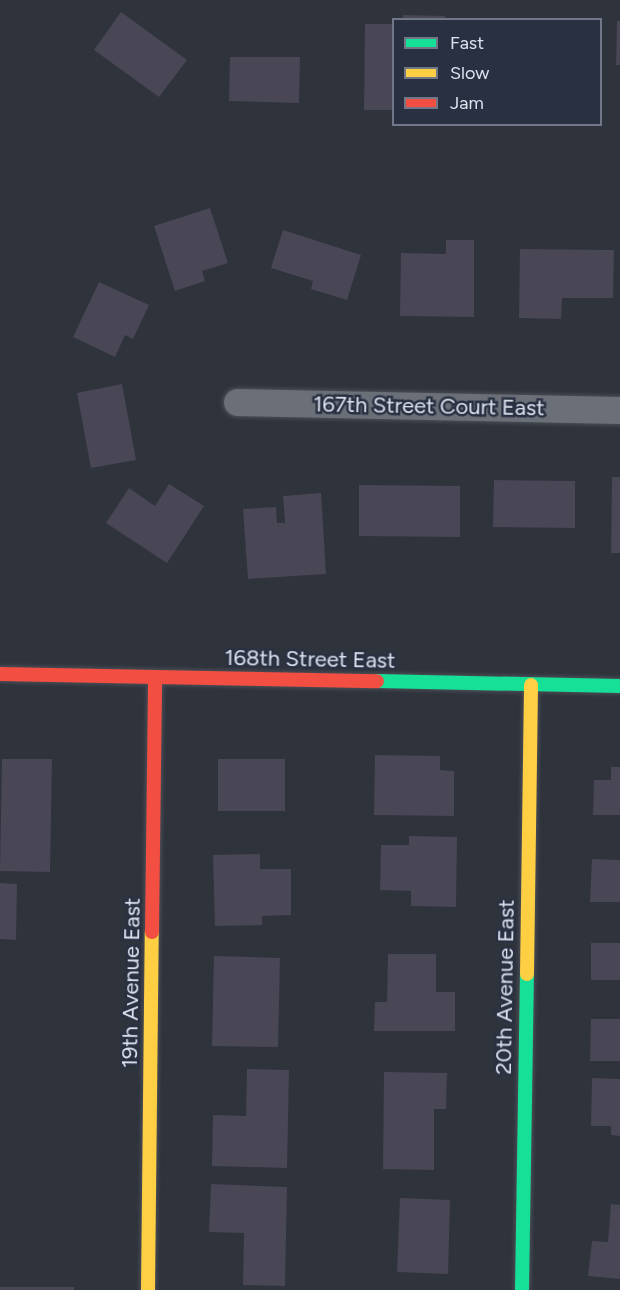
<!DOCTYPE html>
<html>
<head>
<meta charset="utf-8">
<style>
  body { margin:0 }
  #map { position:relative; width:620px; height:1290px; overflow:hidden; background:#2f333c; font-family:Figtree,sans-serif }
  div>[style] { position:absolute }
  .building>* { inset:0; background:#494656 }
  .roads { filter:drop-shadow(0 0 2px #4c4f57) drop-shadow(0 0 2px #4c4f57) }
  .street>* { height:27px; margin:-13.5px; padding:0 13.5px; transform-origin:13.5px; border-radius:13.5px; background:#6b6f77 }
  .fast>* { height:14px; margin:-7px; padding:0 7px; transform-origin:7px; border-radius:7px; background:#16e098 }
  .slow>* { height:14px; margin:-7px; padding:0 7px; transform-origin:7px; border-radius:7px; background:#ffcf43 }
  .jam>* { height:14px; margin:-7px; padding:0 7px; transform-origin:7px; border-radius:7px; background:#f24e42 }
  span { translate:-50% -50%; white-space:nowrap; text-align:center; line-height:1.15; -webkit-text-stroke:5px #293042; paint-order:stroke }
  .street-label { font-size:22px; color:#dde2ee }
  .legend { position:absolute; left:392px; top:18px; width:210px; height:108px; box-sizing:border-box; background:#293042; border:2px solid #717787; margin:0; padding:8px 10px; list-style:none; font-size:18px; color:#dde2ee }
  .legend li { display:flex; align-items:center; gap:12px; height:30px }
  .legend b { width:30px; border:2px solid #717787 }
</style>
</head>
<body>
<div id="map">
  <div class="building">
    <div style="clip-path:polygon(121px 12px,187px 60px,159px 97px,94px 50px)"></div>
    <div style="clip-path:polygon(403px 15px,445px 16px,445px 20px,403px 20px)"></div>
    <div style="clip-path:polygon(617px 21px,620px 21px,620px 65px,616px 65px)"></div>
    <div style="clip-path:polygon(365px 24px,394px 24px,394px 110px,364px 110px)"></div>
    <div style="clip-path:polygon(230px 57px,300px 57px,299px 103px,229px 101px)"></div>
    <div style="clip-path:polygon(210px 208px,228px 263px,202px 271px,205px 281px,175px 291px,154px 226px)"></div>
    <div style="clip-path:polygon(283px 230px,361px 255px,347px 300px,311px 289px,313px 281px,271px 268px)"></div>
    <div style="clip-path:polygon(446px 240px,474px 240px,474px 317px,400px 316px,401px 253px,446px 254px)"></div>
    <div style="clip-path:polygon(520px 249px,614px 250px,613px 298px,562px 298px,561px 319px,519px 318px)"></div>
    <div style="clip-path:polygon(99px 282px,149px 305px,133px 339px,125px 335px,115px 357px,73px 337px)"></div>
    <div style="clip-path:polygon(122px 384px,136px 460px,91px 468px,77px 393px)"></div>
    <div style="clip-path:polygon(612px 477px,620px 477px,620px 553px,611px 553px)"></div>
    <div style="clip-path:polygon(494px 480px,575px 481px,575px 528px,493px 527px)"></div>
    <div style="clip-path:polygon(169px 484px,204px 506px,167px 563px,106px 523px,129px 488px,155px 506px)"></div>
    <div style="clip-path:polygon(359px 485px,460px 486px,460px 537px,359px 536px)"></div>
    <div style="clip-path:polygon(321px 493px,326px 574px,248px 579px,243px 509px,276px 507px,277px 523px,285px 523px,283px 496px)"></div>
    <div style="clip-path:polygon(375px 755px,440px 756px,440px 770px,454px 771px,454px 816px,374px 815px)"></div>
    <div style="clip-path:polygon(2px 759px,52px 759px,50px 872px,0 871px)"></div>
    <div style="clip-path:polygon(218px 759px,285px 759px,285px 811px,218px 811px)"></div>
    <div style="clip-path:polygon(611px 767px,620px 767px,620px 815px,593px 815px,594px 780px,611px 780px)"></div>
    <div style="clip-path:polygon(409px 836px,457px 837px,456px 907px,411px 906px,411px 891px,380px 890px,381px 845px,409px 845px)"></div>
    <div style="clip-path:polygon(260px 854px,260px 869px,291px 869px,291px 915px,262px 916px,262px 925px,215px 926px,213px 855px)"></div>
    <div style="clip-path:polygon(592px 859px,620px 860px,620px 902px,590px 902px)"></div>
    <div style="clip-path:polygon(0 883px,17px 884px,16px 940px,0 939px)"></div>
    <div style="clip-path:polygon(591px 943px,620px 943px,620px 980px,591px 980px)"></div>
    <div style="clip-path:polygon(388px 954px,436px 954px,436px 992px,455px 992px,455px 1031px,374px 1031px,375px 1002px,387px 1002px)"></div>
    <div style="clip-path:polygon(214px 956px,280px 958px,278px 1047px,212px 1046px)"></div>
    <div style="clip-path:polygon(591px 1019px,620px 1019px,620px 1061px,590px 1061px)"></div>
    <div style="clip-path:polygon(247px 1069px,289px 1070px,287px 1168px,212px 1166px,213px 1115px,246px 1116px)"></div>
    <div style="clip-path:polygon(384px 1072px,447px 1073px,446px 1109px,434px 1109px,434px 1170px,383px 1169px)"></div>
    <div style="clip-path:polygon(592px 1078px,620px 1079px,620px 1136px,611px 1135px,611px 1126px,591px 1126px)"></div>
    <div style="clip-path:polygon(211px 1184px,287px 1187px,285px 1286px,243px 1285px,244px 1233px,209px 1232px)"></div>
    <div style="clip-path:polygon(400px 1198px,450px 1200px,448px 1274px,397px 1272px)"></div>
    <div style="clip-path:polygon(611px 1204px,620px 1205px,620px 1279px,588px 1276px,592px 1241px,608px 1242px)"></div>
    <div style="clip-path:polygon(0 1287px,74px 1287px,74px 1290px,0 1290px)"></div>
  </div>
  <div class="roads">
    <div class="street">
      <div style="left:237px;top:402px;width:383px;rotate:1.2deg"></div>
    </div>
    <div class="fast">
      <div style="left:377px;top:681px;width:243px;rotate:1.2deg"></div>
      <div style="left:522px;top:1290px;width:316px;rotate:-89.1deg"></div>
    </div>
    <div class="slow">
      <div style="left:527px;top:974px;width:289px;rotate:-89.2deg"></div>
      <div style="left:148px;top:1290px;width:358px;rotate:-89.4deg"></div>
    </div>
    <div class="jam">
      <div style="left:0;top:674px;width:377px;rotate:1.1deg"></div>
      <div style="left:152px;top:932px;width:255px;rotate:-89.3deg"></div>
    </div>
  </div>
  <div class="street-label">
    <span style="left:429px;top:406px;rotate:1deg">167th Street Court East</span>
    <span style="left:310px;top:659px;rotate:1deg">168th Street East</span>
    <span style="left:131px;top:983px;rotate:-89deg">19th Avenue East</span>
    <span style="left:505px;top:987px;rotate:-89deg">20th Avenue East</span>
  </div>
  <ul class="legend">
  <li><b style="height:8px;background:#16e098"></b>Fast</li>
  <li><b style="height:8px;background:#ffcf43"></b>Slow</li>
  <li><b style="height:8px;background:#f24e42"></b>Jam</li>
  </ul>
</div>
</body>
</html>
